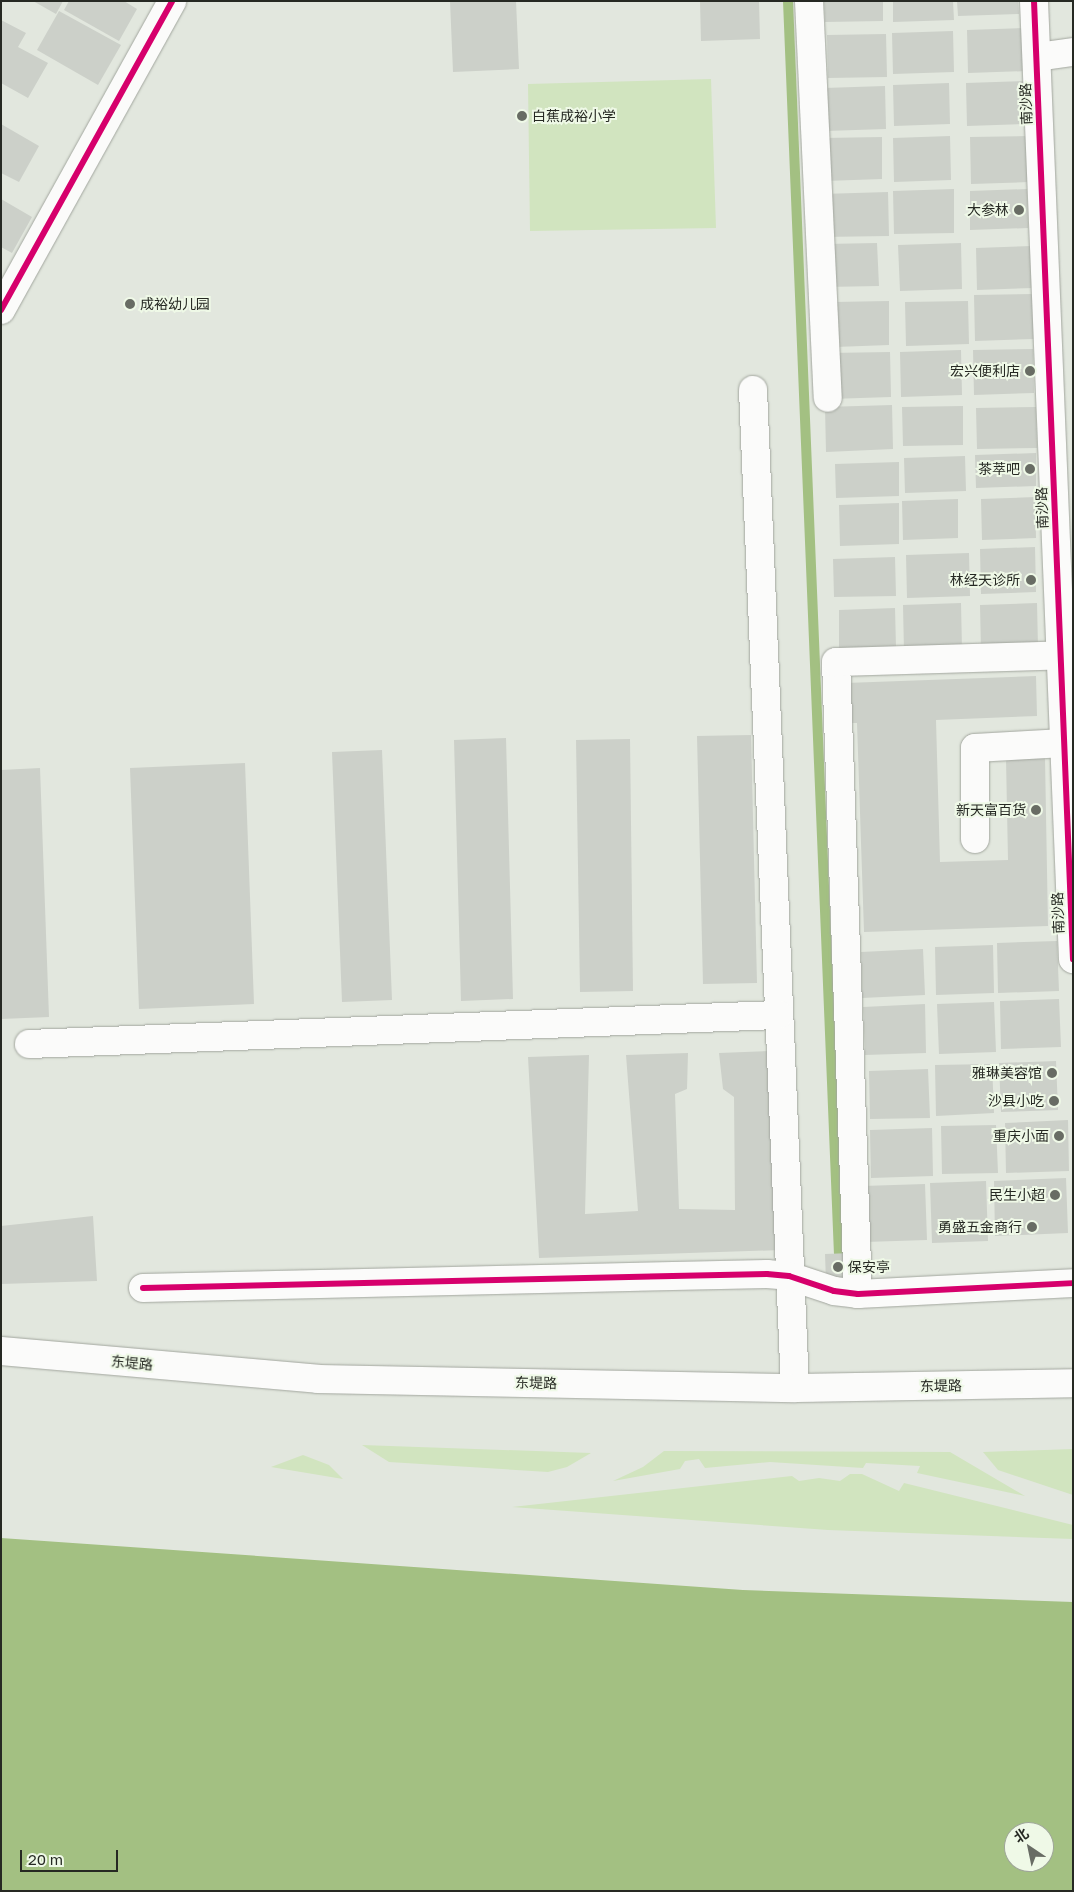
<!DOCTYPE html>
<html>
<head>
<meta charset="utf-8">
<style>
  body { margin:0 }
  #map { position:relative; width:1074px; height:1892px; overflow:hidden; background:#e2e7de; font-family:"Golos Text","Noto Sans SC",sans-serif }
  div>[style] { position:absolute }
  .green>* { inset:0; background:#d1e4bf }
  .water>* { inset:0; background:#a3c082 }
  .stream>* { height:10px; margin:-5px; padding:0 5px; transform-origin:5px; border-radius:5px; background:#a3c082 }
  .building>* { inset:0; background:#ccd0c9 }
  .roads { filter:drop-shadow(0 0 1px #a2a69e) drop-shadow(0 0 1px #a2a69e) }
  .minor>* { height:28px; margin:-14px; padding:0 14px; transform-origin:14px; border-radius:14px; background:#fbfbfa }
  .major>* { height:28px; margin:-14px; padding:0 14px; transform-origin:14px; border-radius:14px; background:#fbfbfa }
  .cycleway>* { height:6px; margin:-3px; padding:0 3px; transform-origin:3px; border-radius:3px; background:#d6006c }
  .dots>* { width:14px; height:14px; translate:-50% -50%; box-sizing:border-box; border:2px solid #eff9e7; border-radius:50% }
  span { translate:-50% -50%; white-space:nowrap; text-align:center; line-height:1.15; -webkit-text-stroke:4px #eff9e7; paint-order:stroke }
  .street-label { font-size:14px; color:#262923 }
  .poi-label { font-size:14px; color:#262923 }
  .left { translate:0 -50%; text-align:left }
  .right { translate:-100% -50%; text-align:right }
  .frame { position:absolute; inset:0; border:2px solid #262923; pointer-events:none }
  .north { position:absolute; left:1004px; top:1822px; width:50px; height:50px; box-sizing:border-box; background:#eff9e7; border:1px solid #9fa699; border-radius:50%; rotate:326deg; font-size:14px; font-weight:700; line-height:20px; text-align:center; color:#262923 }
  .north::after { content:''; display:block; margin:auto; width:18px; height:22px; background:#686c64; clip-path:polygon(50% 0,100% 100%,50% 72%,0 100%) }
  .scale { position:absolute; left:20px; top:1850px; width:98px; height:22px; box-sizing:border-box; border:2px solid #262923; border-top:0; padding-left:6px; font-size:15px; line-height:18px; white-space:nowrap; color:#262923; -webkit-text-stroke:4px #eff9e7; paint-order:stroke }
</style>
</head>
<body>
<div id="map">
  <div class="green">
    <div style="clip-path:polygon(711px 79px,716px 228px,530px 231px,528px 84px)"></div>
    <div style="clip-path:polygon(362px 1445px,591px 1453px,567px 1467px,548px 1472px,389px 1462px)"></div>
    <div style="clip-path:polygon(1073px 1449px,1073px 1495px,998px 1470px,983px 1452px)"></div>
    <div style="clip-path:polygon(664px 1451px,950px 1452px,1025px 1496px,917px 1473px,920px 1466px,866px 1463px,863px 1468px,770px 1462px,705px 1468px,699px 1459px,685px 1461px,680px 1469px,613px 1481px,643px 1467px)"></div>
    <div style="clip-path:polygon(303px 1455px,329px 1465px,343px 1479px,271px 1467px)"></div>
    <div style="clip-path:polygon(850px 1474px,862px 1474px,899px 1491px,904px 1483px,1073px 1525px,1073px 1539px,828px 1530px,512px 1507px,792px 1476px,799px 1481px,819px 1478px,840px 1481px)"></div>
  </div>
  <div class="water">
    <div style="clip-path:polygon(evenodd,1px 1538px,743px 1590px,1073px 1602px,1073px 1891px,1px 1891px,1px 1538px,1014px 1832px,1044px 1832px,1044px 1862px,1014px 1862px,1014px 1832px)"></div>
  </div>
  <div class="stream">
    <div style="left:788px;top:1px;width:1253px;rotate:87.67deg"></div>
  </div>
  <div class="building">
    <div style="clip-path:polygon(33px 1px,63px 1px,56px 14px)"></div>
    <div style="clip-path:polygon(69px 1px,124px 1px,137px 9px,119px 41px,64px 10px)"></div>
    <div style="clip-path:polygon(450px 1px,516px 1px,519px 69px,453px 72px)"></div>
    <div style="clip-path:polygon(700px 1px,759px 1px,760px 39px,701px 41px)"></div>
    <div style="clip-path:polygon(824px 1px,883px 1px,883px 21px,825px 22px)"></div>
    <div style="clip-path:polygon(893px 1px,953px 1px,954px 20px,893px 22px)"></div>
    <div style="clip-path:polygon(957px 1px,1018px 1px,1019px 14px,958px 16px)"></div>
    <div style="clip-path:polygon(59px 11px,121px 45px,98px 85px,37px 50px)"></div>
    <div style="clip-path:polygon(1px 20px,26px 33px,18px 47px,48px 63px,28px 98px,1px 83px)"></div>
    <div style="clip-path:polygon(1027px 28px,1028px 71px,968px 73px,967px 30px)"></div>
    <div style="clip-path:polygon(953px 31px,954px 72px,893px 74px,892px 33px)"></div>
    <div style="clip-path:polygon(886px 34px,887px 77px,828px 78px,827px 35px)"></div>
    <div style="clip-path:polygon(1025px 81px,1026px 124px,967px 126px,966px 83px)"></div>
    <div style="clip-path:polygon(949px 83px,950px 124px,894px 126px,893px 85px)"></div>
    <div style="clip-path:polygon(885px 86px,886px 129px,825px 131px,824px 88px)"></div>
    <div style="clip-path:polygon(1px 124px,39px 146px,19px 182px,1px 173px)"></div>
    <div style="clip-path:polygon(950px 136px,951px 180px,894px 182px,893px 138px)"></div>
    <div style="clip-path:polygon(1028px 136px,1029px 182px,971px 184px,970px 137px)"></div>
    <div style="clip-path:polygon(882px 137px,882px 179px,825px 181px,824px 138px)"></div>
    <div style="clip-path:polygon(954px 189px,954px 233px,894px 234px,893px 191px)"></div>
    <div style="clip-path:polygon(1027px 189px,1028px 228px,970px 230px,970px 191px)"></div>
    <div style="clip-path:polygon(888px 192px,889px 236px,822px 237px,822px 194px)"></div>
    <div style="clip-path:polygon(1px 199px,32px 217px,12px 253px,1px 247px)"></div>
    <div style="clip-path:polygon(877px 243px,879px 286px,826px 287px,825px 244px)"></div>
    <div style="clip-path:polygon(961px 243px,962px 289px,900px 291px,898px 245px)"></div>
    <div style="clip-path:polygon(1032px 246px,1033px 288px,977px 290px,976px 248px)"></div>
    <div style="clip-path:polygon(1033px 294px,1034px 339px,975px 341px,974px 295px)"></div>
    <div style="clip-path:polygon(889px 301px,889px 345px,835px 347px,834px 302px)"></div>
    <div style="clip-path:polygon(968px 301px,969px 344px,906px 346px,905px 302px)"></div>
    <div style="clip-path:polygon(1033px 349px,1034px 393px,974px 395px,973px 350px)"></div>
    <div style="clip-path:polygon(961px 350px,962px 395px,901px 397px,900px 352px)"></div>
    <div style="clip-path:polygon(890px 352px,891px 397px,830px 399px,829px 353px)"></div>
    <div style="clip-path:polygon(892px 405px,893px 449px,826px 452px,825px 407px)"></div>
    <div style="clip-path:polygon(963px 406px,963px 445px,903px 446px,902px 407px)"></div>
    <div style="clip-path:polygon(1036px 407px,1037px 448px,977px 449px,976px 408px)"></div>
    <div style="clip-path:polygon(1036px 453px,1036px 486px,976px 488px,975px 455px)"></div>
    <div style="clip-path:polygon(965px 456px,966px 491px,905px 493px,904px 458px)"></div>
    <div style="clip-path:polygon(899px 462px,899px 496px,836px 498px,835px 464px)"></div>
    <div style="clip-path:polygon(1035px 497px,1036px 538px,982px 540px,981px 499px)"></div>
    <div style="clip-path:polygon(958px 499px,958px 538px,903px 540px,902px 501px)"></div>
    <div style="clip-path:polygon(899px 503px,899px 544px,840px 546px,839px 505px)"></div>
    <div style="clip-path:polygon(1035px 547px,1036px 592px,981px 594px,980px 549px)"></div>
    <div style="clip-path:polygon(969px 553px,970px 596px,907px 598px,906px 555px)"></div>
    <div style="clip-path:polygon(895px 557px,896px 596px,834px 597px,833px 559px)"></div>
    <div style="clip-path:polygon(961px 603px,962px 650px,904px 652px,903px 605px)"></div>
    <div style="clip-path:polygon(1037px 603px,1038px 648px,981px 650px,980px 605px)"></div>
    <div style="clip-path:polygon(895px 608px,896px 648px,839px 650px,839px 610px)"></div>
    <div style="clip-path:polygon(1036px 676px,1037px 716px,936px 720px,940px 862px,1008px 860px,1006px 759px,1045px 758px,1048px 926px,864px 932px,857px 723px,847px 723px,846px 683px)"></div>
    <div style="clip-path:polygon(751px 735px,757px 983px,703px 984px,697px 736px)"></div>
    <div style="clip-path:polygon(506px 738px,513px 999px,461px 1001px,454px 740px)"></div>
    <div style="clip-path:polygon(630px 739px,633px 991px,580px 992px,576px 740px)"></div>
    <div style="clip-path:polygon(382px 750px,392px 1000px,342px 1002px,332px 752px)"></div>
    <div style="clip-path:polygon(245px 763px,254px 1004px,139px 1009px,130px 768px)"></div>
    <div style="clip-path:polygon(40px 768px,49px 1017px,1px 1019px,1px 770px)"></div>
    <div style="clip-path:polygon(1057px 941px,1059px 991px,998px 993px,997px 943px)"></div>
    <div style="clip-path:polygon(993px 945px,994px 993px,936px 995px,935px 947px)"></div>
    <div style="clip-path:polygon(923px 949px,925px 995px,862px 998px,861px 952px)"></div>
    <div style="clip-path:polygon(1059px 999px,1061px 1047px,1001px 1049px,1000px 1001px)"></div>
    <div style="clip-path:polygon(994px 1002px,996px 1052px,939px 1054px,937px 1004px)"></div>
    <div style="clip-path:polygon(925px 1004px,926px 1053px,865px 1055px,863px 1007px)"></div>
    <div style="clip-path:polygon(771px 1051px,781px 1250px,539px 1258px,528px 1057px,589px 1055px,585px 1214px,638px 1211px,626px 1055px,688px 1053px,687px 1089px,675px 1094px,679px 1209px,735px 1210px,734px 1097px,723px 1089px,719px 1053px)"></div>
    <div style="clip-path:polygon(1056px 1061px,1058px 1110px,1001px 1112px,999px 1063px)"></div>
    <div style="clip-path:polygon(992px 1064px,994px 1113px,936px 1116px,935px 1065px)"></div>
    <div style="clip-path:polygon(928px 1069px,930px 1118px,870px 1119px,869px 1071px)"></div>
    <div style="clip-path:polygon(1068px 1120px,1069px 1171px,1006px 1173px,1005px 1123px)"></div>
    <div style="clip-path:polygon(996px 1125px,998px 1173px,942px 1174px,941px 1126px)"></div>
    <div style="clip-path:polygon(932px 1128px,933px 1176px,871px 1178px,870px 1130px)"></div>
    <div style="clip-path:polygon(1066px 1178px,1068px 1233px,995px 1236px,994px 1181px)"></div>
    <div style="clip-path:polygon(986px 1181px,988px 1241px,932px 1243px,930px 1183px)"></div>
    <div style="clip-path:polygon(925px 1184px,927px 1240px,865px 1242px,863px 1186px)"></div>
    <div style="clip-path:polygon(93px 1216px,97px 1281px,1px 1284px,1px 1226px)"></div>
    <div style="clip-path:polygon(851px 1253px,852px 1280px,826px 1281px,825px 1254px)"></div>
  </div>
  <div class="roads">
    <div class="minor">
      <div style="left:809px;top:1px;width:397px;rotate:87.3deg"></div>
      <div style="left:1034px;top:1px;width:959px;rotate:87.67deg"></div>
      <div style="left:1037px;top:57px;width:36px;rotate:-8deg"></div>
      <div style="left:1px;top:310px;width:353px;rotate:-61deg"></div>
      <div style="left:753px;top:390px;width:999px;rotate:87.59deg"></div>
      <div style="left:975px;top:839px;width:91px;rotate:-90deg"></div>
      <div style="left:975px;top:748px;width:89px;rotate:-3.2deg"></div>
      <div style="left:29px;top:1044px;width:750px;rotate:-2.22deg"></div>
      <div style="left:143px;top:1288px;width:624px;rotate:-1.29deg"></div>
      <div style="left:767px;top:1274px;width:22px;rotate:5deg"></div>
      <div style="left:789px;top:1276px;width:47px;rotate:18.4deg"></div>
      <div style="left:834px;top:1291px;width:24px;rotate:7deg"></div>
      <div style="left:858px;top:1294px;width:215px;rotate:-2.9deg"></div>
      <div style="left:858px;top:1294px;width:632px;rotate:-91.99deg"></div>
      <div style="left:836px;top:662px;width:237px;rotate:-1.7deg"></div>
    </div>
    <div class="major">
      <div style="left:1px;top:1351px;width:318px;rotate:5deg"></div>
      <div style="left:318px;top:1379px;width:477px;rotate:1.1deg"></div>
      <div style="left:795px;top:1388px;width:278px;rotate:-1deg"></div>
    </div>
  </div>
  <div class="cycleway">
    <div style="left:1034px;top:1px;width:959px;rotate:87.67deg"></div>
    <div style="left:1px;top:310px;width:353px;rotate:-61deg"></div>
    <div style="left:143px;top:1288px;width:624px;rotate:-1.29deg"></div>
    <div style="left:767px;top:1274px;width:22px;rotate:5deg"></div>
    <div style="left:789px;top:1276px;width:47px;rotate:18.4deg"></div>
    <div style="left:834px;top:1291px;width:24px;rotate:7deg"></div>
    <div style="left:858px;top:1294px;width:215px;rotate:-2.9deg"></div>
  </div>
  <div class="dots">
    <div style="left:522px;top:116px;background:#686c64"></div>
    <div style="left:1019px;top:210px;background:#686c64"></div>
    <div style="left:130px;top:304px;background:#686c64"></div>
    <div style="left:1030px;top:371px;background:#686c64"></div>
    <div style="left:1030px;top:469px;background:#686c64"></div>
    <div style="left:1031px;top:580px;background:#686c64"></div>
    <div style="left:1036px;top:810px;background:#686c64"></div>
    <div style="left:1052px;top:1073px;background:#686c64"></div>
    <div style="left:1054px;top:1101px;background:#686c64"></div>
    <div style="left:1059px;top:1136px;background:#686c64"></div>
    <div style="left:1055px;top:1195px;background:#686c64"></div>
    <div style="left:1032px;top:1227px;background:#686c64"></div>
    <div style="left:838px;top:1267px;background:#686c64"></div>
  </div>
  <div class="street-label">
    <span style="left:1026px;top:104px;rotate:-92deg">南沙路</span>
    <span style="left:1042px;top:508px;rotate:-92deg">南沙路</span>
    <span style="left:1058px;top:913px;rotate:-92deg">南沙路</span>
    <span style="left:132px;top:1363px;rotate:5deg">东堤路</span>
    <span style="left:536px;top:1383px;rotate:1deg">东堤路</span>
    <span style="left:941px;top:1386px;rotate:-1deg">东堤路</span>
  </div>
  <div class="poi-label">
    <span class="left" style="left:532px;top:116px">白蕉成裕小学</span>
    <span class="right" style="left:1009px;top:210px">大参林</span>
    <span class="left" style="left:140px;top:304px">成裕幼儿园</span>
    <span class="right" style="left:1020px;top:371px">宏兴便利店</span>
    <span class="right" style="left:1020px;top:469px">茶萃吧</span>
    <span class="right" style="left:1020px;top:580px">林经天诊所</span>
    <span class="right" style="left:1026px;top:810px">新天富百货</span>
    <span class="right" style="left:1042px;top:1073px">雅琳美容馆</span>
    <span class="right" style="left:1044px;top:1101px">沙县小吃</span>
    <span class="right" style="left:1049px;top:1136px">重庆小面</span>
    <span class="right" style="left:1045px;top:1195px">民生小超</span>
    <span class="right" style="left:1022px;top:1227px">勇盛五金商行</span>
    <span class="left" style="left:848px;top:1267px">保安亭</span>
  </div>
  <div class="frame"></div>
  <div class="north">北</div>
  <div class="scale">20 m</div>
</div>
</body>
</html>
